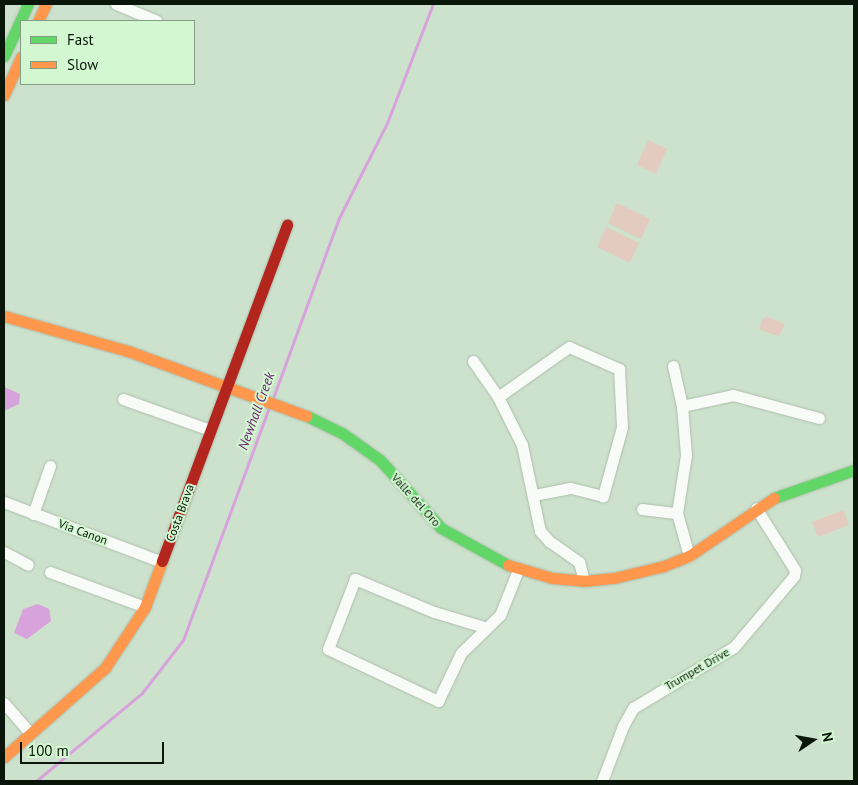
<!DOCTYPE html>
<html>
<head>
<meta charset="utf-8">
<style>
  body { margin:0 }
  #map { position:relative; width:858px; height:785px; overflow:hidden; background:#cde2cc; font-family:"PT Sans",sans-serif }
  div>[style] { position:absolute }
  .green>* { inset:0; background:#e4cbbf }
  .water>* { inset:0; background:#d8a2dc }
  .stream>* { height:3px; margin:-1.5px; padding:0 1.5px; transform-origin:1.5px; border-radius:1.5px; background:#d8a2dc }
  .roads { filter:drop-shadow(0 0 1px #adbdad) drop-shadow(0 0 1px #adbdad) }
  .street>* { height:11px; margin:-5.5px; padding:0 5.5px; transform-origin:5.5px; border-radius:5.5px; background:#f8fbf7 }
  .fast>* { height:11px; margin:-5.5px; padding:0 5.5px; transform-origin:5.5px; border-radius:5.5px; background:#63d668 }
  .slow>* { height:11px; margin:-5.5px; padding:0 5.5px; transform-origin:5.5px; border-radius:5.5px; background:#ff974d }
  .jam>* { height:11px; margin:-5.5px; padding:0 5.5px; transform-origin:5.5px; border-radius:5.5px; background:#b3261e }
  span { translate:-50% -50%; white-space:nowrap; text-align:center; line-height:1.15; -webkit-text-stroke:4px #d2f7d1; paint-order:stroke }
  .street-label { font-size:12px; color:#091609 }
  .water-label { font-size:14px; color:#691d70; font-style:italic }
  .frame { position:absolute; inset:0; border:5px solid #091609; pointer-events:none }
  .legend { position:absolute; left:20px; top:20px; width:175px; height:65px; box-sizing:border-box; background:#d2f7d1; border:1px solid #829d81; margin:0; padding:6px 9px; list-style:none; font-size:15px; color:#091609 }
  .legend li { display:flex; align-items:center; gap:10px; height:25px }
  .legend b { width:25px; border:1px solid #829d81 }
  .north { position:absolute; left:788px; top:715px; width:50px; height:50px; -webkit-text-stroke:4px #d2f7d1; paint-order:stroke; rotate:78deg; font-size:14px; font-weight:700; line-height:20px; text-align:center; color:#091609 }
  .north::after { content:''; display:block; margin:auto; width:18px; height:22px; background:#091609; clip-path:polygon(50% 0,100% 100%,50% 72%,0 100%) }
  .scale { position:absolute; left:20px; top:742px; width:144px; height:22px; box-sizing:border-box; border:2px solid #091609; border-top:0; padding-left:6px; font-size:15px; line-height:18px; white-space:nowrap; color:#091609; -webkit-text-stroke:4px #d2f7d1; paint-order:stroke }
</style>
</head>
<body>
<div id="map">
  <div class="green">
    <div style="clip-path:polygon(648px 140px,667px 149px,656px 174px,637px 165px)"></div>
    <div style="clip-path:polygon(617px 203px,650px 219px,641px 239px,608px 223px)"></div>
    <div style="clip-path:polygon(606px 227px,639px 243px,630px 263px,597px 247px)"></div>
    <div style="clip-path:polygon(766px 316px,785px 324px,779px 336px,760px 330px,761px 321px)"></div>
    <div style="clip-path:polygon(844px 510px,849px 525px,818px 537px,812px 522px)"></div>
  </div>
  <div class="water">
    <div style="clip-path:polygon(4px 387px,20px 394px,19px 404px,4px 411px)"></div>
    <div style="clip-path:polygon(38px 604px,49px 609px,51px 621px,27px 639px,14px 633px,23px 609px)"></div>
  </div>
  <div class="stream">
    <div style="left:273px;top:398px;width:192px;rotate:-69.9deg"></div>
    <div style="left:339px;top:218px;width:106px;rotate:-63.2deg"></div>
    <div style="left:387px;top:123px;width:128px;rotate:-68.9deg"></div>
    <div style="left:36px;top:781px;width:138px;rotate:-39.7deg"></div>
    <div style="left:142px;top:693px;width:67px;rotate:-52.3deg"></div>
    <div style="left:183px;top:640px;width:247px;rotate:-69.7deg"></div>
  </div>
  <div class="roads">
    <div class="street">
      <div style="left:116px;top:4px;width:44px;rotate:22.5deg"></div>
      <div style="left:473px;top:361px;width:44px;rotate:55.2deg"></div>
      <div style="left:498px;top:397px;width:54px;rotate:63.4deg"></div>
      <div style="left:522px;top:445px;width:88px;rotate:78.2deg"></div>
      <div style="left:540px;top:531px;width:13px;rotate:48deg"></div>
      <div style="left:549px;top:541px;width:37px;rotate:35deg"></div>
      <div style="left:579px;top:562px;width:20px;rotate:75deg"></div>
      <div style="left:673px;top:366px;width:41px;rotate:77.3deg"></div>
      <div style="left:682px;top:406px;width:49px;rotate:85.3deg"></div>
      <div style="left:686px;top:455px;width:59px;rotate:98.8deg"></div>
      <div style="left:677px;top:513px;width:45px;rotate:74.4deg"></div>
      <div style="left:498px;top:397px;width:87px;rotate:-35.2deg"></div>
      <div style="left:569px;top:347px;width:55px;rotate:23.7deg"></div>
      <div style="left:619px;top:369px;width:58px;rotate:87deg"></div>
      <div style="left:622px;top:427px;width:72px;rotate:105.4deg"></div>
      <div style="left:603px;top:496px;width:34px;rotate:-166deg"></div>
      <div style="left:570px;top:488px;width:36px;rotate:169deg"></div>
      <div style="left:123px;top:399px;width:92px;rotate:19.6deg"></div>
      <div style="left:682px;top:406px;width:52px;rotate:-12.2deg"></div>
      <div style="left:733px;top:395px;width:89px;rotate:15deg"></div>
      <div style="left:4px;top:502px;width:169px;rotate:20.8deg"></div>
      <div style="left:642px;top:509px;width:35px;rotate:7deg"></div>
      <div style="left:33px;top:514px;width:51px;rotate:-70.5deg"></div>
      <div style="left:4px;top:552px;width:27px;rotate:28deg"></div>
      <div style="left:50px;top:572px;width:101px;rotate:20.2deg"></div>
      <div style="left:484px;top:627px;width:52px;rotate:-163.3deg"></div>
      <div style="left:434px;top:612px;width:86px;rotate:-157.3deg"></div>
      <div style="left:355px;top:579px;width:75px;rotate:111.1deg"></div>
      <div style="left:328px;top:649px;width:122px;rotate:25.3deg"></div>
      <div style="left:438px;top:701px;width:53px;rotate:-64.4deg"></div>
      <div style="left:461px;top:653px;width:54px;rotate:-44.3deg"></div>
      <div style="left:500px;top:615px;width:48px;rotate:-68.2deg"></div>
      <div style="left:4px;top:703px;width:40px;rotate:49deg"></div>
      <div style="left:602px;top:781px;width:59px;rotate:-69.1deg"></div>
      <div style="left:623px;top:726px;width:21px;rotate:-61deg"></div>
      <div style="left:633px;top:708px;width:118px;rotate:-31.1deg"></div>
      <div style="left:734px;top:647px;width:93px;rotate:-49.8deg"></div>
      <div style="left:794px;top:576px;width:6px;rotate:-81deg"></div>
      <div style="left:795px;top:570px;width:73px;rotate:-122.2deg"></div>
    </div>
    <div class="fast">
      <div style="left:4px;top:56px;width:57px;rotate:-65.2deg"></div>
      <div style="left:307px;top:416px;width:39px;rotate:26deg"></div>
      <div style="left:342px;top:433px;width:47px;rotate:35.4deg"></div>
      <div style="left:380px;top:460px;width:91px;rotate:48.1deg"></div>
      <div style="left:441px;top:528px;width:77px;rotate:28.9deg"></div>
      <div style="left:774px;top:498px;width:85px;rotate:-19.3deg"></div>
    </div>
    <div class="slow">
      <div style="left:38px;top:21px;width:19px;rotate:-65deg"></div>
      <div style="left:4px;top:95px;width:42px;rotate:-65.9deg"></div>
      <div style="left:4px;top:316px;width:129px;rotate:15.8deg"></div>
      <div style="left:128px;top:351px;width:190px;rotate:20deg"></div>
      <div style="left:508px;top:565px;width:46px;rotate:16.5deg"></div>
      <div style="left:552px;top:578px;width:32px;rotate:5deg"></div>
      <div style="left:584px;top:581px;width:30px;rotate:-6deg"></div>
      <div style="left:614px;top:578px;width:51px;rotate:-13.5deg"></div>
      <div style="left:664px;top:566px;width:27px;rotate:-22deg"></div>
      <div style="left:689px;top:556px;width:103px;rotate:-34.3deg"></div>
      <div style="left:4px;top:757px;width:135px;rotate:-41.4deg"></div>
      <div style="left:105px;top:668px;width:73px;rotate:-56.7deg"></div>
      <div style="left:145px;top:607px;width:49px;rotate:-69.7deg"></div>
    </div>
    <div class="jam">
      <div style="left:162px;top:561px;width:359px;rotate:-69.6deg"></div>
    </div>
  </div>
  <div class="street-label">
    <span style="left:416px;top:500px;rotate:48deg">Valle del Oro</span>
    <span style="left:180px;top:513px;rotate:-70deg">Costa Brava</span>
    <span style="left:83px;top:532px;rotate:20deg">Via Canon</span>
    <span style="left:697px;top:669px;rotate:-30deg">Trumpet Drive</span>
  </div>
  <div class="water-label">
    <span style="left:256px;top:411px;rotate:-70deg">Newhall Creek</span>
  </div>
  <div class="frame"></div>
  <ul class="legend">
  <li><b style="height:6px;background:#63d668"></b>Fast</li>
  <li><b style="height:6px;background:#ff974d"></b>Slow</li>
  </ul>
  <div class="north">N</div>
  <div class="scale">100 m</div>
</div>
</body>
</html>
